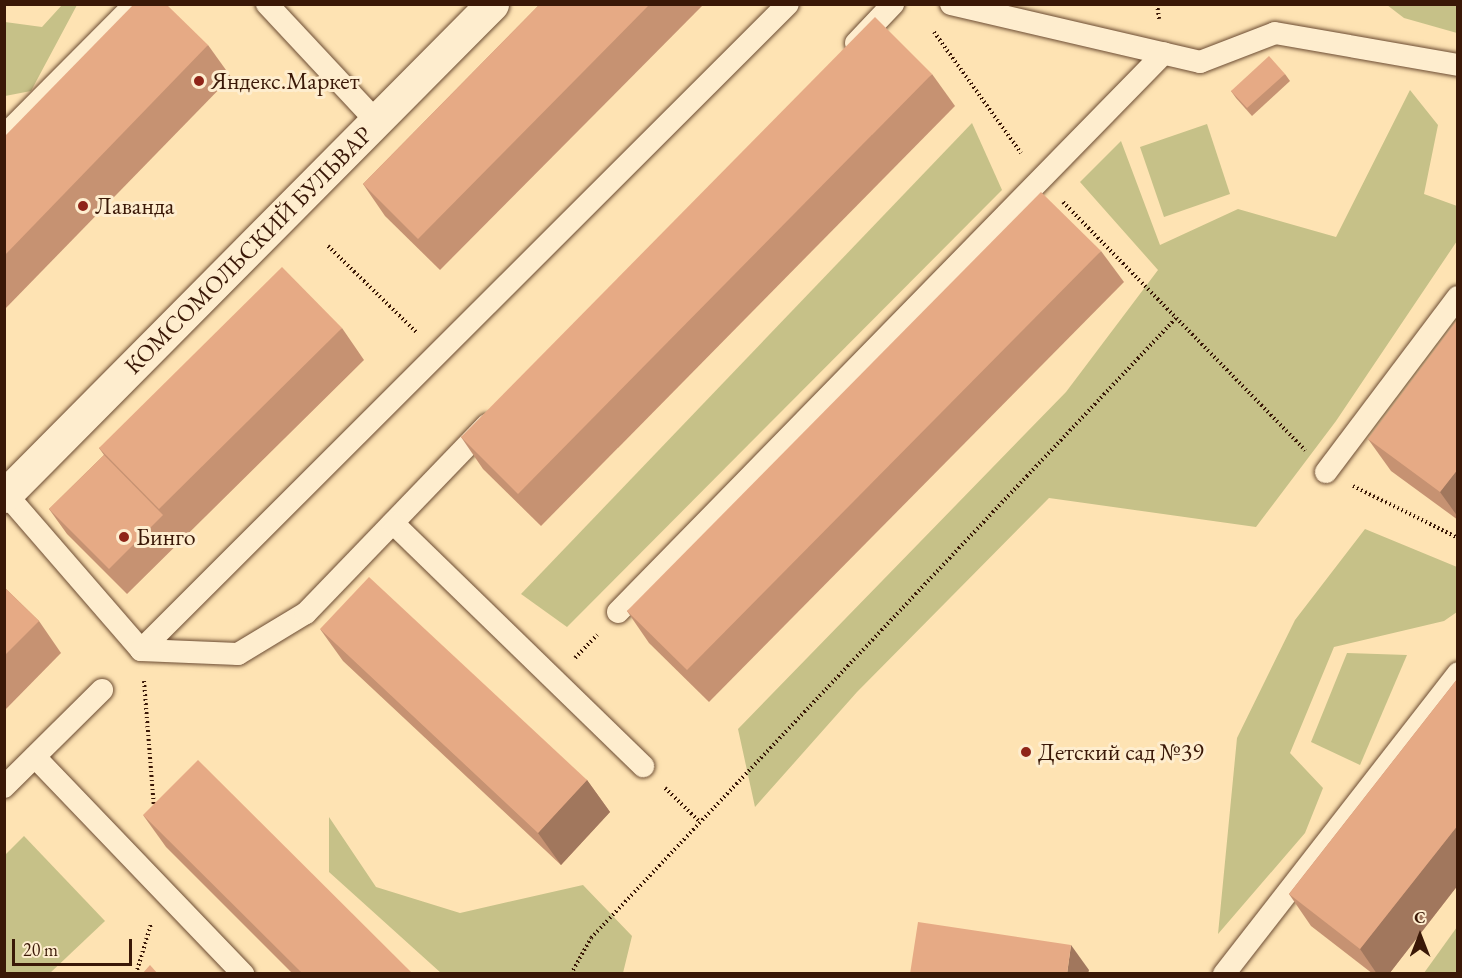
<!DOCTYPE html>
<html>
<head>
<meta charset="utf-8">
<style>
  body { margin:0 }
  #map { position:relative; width:1462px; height:978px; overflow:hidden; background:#fee3b3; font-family:"EB Garamond",serif }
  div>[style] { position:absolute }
  .green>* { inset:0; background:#c6c188 }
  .path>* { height:4px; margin-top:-2px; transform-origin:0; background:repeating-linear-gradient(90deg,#3a1807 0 1.5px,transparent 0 4.5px) }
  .roads { filter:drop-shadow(0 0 2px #6b4b32) drop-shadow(0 0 2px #6b4b32) }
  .lane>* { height:22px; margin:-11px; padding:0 11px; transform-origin:11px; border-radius:11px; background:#feedce }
  .secondary>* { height:33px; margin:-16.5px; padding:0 16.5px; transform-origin:16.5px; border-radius:16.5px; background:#feedce }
  .wall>* { inset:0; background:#c69272 }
  .shaded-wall>* { inset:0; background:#a1775d }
  .building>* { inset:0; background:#e6aa85 }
  .dots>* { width:16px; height:16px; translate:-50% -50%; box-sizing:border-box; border:3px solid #feedce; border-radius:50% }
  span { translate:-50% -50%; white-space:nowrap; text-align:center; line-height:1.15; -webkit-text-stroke:6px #feedce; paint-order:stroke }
  .poi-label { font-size:24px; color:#3a1807 }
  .left { translate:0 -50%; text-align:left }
  .street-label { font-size:24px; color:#3a1807 }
  .frame { position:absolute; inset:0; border:6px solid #3a1807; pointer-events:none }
  .north { position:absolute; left:1390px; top:906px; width:60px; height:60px; -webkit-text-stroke:4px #feedce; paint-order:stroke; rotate:0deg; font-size:16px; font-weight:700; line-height:24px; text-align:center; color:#3a1807 }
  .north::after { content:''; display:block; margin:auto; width:21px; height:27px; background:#3a1807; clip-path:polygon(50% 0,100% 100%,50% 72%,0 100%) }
  .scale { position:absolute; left:12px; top:939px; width:120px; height:27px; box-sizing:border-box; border:3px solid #3a1807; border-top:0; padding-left:8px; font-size:18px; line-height:21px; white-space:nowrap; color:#3a1807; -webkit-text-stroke:4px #feedce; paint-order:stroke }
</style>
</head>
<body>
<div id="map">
  <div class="green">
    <div style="clip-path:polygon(62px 5px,77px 5px,31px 91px,5px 96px,5px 22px,42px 27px)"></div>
    <div style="clip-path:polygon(1387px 5px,1457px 5px,1457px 33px,1404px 18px)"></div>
    <div style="clip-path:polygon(1410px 90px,1438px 125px,1424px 194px,1457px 206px,1457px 241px,1336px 421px,1256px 527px,1049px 498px,857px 692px,755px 807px,738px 729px,1066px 392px,1158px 270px,1080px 182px,1121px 141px,1160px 245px,1238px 209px,1336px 237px)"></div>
    <div style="clip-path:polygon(972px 123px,1002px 190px,567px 627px,521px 594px)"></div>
    <div style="clip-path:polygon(1207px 124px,1230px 194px,1164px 217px,1140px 147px)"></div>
    <div style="clip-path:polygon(1365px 529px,1457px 567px,1457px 612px,1444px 621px,1334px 647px,1290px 753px,1323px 788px,1305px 833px,1218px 934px,1237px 738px,1295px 620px)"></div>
    <div style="clip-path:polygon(1347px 653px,1407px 655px,1360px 765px,1311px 742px)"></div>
    <div style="clip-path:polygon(329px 817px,376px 887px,460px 913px,583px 885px,632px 936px,623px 973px,441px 973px,329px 872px)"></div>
    <div style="clip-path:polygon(24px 836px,105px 921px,50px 973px,5px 973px,5px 855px)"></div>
    <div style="clip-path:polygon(1457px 927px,1457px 973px,1424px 973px)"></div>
  </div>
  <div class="path">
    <div style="left:1157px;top:4px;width:15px;rotate:82deg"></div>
    <div style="left:934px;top:32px;width:149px;rotate:54.3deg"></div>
    <div style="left:1063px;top:202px;width:347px;rotate:45.7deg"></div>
    <div style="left:328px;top:246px;width:123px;rotate:44.3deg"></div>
    <div style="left:1353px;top:486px;width:117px;rotate:26.3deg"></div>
    <div style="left:575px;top:658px;width:32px;rotate:-46deg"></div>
    <div style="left:144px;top:681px;width:127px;rotate:85.5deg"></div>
    <div style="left:665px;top:788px;width:49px;rotate:44.2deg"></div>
    <div style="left:136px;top:974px;width:52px;rotate:-73.3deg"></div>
    <div style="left:571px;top:974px;width:41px;rotate:-60.9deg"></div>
    <div style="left:591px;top:938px;width:852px;rotate:-46.66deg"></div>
  </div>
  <div class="roads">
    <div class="lane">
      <div style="left:267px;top:4px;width:160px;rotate:47deg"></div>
      <div style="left:951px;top:4px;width:256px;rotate:13.1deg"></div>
      <div style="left:1200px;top:62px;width:80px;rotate:-21.1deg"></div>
      <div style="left:1275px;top:33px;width:186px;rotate:9.9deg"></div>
      <div style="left:856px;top:43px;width:54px;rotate:-46.5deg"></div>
      <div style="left:4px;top:136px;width:186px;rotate:-45.2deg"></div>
      <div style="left:1326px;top:472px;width:219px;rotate:-53deg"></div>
      <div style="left:6px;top:494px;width:206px;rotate:49.1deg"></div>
      <div style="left:141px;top:650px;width:97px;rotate:2.4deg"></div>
      <div style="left:238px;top:654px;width:79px;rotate:-31.1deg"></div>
      <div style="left:306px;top:613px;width:261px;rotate:-46.1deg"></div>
      <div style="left:393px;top:523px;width:349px;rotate:44.2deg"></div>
      <div style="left:618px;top:612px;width:781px;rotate:-45.67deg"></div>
      <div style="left:141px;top:650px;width:914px;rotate:-44.96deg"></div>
      <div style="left:35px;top:757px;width:301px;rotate:46.2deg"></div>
      <div style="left:4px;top:787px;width:138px;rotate:-44.7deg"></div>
      <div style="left:1224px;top:974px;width:381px;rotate:-52.1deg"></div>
    </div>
    <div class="secondary">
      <div style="left:4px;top:496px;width:693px;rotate:-45.23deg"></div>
    </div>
  </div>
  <div class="wall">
    <div style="clip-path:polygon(540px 4px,704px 4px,440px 270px,385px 216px,363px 184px)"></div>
    <div style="clip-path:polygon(208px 45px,231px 77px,4px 310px,4px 137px)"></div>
    <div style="clip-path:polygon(932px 74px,955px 106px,541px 526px,483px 469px,461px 437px)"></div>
    <div style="clip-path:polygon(1285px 74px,1290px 81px,1252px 116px,1236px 98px,1231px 91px)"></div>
    <div style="clip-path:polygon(1101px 251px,1124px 282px,709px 702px,649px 643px,627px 611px)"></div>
    <div style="clip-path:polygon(1458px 319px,1458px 520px,1391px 471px,1368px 439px)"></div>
    <div style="clip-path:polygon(342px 328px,364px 360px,127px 594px,67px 534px,49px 509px,104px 455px,99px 448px)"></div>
    <div style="clip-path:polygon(4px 587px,39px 621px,61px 653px,4px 711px)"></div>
    <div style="clip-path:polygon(320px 629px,587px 780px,610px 812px,561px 865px,343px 661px)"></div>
    <div style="clip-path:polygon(1458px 678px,1458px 885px,1389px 974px,1373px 974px,1311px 926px,1289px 894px)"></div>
    <div style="clip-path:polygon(143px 815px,413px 974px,293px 974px,166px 847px)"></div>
  </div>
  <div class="shaded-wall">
    <div style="clip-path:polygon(1458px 469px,1458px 517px,1440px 492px)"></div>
    <div style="clip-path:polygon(587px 780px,610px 812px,561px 865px,538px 833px)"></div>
    <div style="clip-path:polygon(1458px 825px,1458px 885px,1389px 974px,1377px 974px,1360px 949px)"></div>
    <div style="clip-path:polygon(1071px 945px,1089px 970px,1088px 974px,1067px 974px)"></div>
  </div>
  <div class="building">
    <div style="clip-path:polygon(134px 4px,166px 4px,208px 45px,4px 256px,4px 137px)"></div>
    <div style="clip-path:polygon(540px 4px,650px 4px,418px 239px,363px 184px)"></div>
    <div style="clip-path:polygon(875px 17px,932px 74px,518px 494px,461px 437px)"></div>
    <div style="clip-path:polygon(1269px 56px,1285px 74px,1247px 108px,1231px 91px)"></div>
    <div style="clip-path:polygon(1041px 192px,1101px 251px,687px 670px,627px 611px)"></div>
    <div style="clip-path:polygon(282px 267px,342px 328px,159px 509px,99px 448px)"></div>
    <div style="clip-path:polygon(1458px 319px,1458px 469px,1440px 492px,1368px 439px)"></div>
    <div style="clip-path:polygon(104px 455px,163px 515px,109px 569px,49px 509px)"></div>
    <div style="clip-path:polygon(369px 577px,587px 780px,538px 833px,320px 629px)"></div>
    <div style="clip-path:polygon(4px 587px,39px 621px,4px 656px)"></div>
    <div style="clip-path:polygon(1458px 678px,1458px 825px,1360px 949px,1289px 894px)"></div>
    <div style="clip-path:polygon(198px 760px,413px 974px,303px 974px,143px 815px)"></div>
    <div style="clip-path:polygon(918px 922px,1071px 945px,1067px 974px,910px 974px)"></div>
    <div style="clip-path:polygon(150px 965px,158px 974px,142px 974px)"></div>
  </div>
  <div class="dots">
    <div style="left:199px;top:81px;background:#8f2418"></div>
    <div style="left:83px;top:206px;background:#8f2418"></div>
    <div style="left:124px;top:537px;background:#8f2418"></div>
    <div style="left:1026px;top:752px;background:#8f2418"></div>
  </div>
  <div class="poi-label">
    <span class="left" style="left:211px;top:81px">Яндекс.Маркет</span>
    <span class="left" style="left:95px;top:206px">Лаванда</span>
    <span class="left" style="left:136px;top:537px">Бинго</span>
    <span class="left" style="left:1038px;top:752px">Детский сад №39</span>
  </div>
  <div class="street-label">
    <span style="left:248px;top:250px;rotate:-45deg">КОМСОМОЛЬСКИЙ БУЛЬВАР</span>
  </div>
  <div class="frame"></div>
  <div class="north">С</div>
  <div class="scale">20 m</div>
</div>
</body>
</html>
